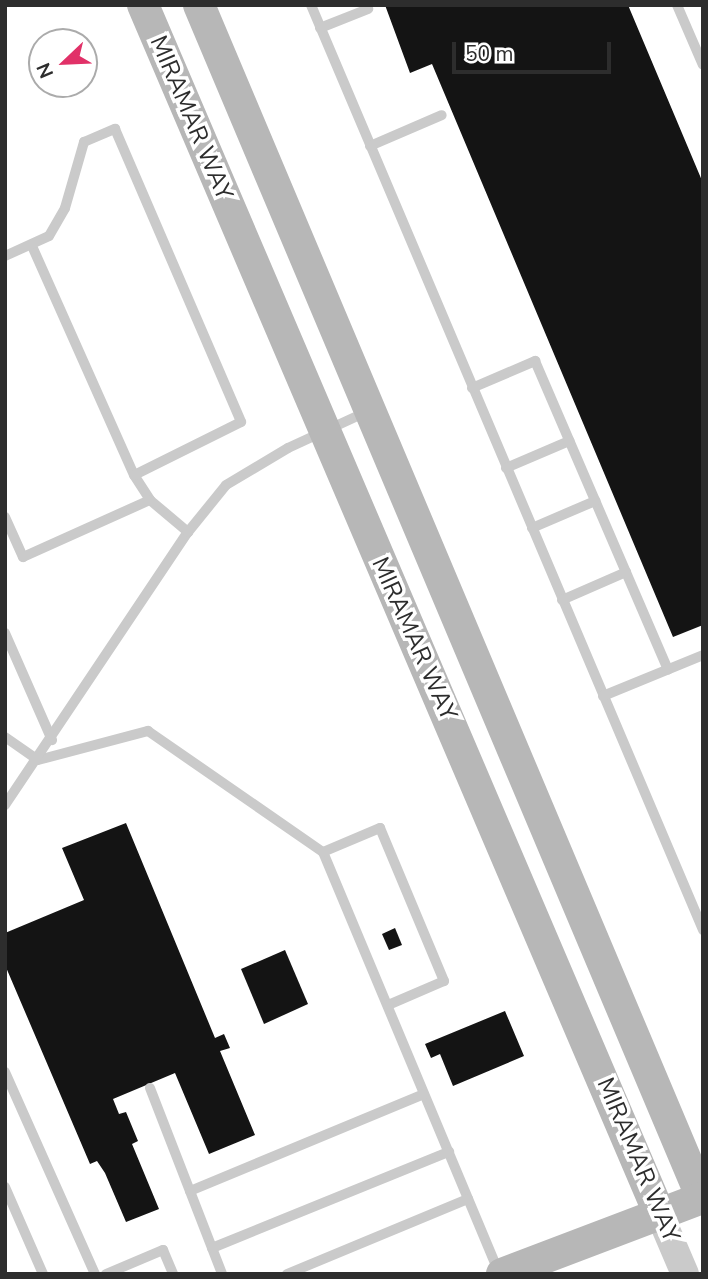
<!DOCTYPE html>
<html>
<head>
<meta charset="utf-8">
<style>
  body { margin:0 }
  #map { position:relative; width:708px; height:1279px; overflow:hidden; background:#fff; font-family:"Nunito Sans",sans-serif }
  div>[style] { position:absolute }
  .building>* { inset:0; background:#141414 }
  .service>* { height:10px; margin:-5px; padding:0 5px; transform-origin:5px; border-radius:5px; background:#cacaca }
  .tertiary>* { height:28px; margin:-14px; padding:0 14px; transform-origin:14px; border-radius:14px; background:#cacaca }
  .secondary>* { height:32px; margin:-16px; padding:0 16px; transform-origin:16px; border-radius:16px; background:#b7b7b7 }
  span { translate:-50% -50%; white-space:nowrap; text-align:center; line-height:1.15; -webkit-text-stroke:7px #fff; paint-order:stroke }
  .street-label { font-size:24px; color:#2d2d2d }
  .frame { position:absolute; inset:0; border:7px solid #2d2d2d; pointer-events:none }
  .north { position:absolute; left:28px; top:28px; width:70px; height:70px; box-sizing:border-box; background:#fff; border:2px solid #ababab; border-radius:50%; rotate:247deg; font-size:19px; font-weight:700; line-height:28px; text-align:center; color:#2d2d2d }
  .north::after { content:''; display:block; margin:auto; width:24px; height:32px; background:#e13168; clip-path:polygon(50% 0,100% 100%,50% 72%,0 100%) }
  .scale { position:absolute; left:452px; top:42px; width:159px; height:32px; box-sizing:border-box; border:4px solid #2d2d2d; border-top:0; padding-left:9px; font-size:21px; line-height:24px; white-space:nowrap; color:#2d2d2d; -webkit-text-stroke:5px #fff; paint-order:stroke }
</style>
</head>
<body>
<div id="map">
  <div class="building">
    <div style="clip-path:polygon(385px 5px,628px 5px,703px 183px,703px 625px,673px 637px,432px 64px,410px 73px)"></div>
    <div style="clip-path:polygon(126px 823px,215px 1038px,224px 1034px,230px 1048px,220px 1051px,255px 1135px,209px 1154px,175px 1073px,113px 1099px,119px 1114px,126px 1112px,138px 1141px,132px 1144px,159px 1209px,126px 1222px,105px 1173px,97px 1161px,90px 1164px,5px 965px,5px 933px,84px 900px,62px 848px)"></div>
    <div style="clip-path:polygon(395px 928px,402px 945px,389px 950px,382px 934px)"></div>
    <div style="clip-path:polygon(285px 950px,308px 1004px,264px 1024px,241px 969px)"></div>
    <div style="clip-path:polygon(505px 1011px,524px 1056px,453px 1086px,440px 1054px,431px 1058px,425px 1044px)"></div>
  </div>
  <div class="service">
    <div style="left:311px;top:5px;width:1005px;rotate:67.03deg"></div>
    <div style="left:677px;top:5px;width:65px;rotate:66.6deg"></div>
    <div style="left:320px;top:28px;width:52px;rotate:-21.6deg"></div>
    <div style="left:370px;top:146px;width:78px;rotate:-23.3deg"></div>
    <div style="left:32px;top:246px;width:251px;rotate:66deg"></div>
    <div style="left:134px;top:475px;width:30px;rotate:57deg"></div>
    <div style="left:150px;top:500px;width:50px;rotate:40.1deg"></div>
    <div style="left:5px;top:256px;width:48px;rotate:-24.4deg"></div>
    <div style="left:49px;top:236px;width:32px;rotate:-60deg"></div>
    <div style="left:65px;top:208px;width:69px;rotate:-73.9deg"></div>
    <div style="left:84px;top:142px;width:34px;rotate:-23deg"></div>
    <div style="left:115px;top:129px;width:319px;rotate:66.7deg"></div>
    <div style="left:241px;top:422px;width:119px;rotate:153.6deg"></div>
    <div style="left:472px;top:388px;width:69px;rotate:-23.2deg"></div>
    <div style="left:535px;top:361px;width:336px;rotate:66.7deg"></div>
    <div style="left:506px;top:468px;width:69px;rotate:-23.2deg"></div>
    <div style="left:5px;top:517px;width:44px;rotate:65.8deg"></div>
    <div style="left:23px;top:557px;width:139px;rotate:-24.2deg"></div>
    <div style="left:532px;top:528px;width:69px;rotate:-23.2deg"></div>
    <div style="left:562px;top:600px;width:70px;rotate:-23.6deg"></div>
    <div style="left:5px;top:633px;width:117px;rotate:66.3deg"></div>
    <div style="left:603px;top:696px;width:108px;rotate:-22.3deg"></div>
    <div style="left:5px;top:737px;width:40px;rotate:34.9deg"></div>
    <div style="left:38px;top:760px;width:114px;rotate:-14.8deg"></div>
    <div style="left:148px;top:731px;width:213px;rotate:34.7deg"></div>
    <div style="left:323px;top:852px;width:456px;rotate:67.3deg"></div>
    <div style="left:5px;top:805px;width:329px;rotate:-56.2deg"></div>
    <div style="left:188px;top:532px;width:60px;rotate:-51deg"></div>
    <div style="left:226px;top:485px;width:72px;rotate:-30.8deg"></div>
    <div style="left:288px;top:448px;width:86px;rotate:-24.8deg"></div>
    <div style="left:323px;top:852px;width:62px;rotate:-22.8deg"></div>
    <div style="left:380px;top:828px;width:166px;rotate:67.3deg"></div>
    <div style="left:444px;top:981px;width:61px;rotate:156.8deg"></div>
    <div style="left:5px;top:1072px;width:221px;rotate:66deg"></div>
    <div style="left:150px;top:1088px;width:199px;rotate:68.8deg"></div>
    <div style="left:5px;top:1187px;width:95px;rotate:66.4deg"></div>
    <div style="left:190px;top:1191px;width:253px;rotate:-22.5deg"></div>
    <div style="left:212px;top:1248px;width:256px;rotate:-22.1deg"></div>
    <div style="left:106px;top:1274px;width:62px;rotate:-22.8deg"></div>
    <div style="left:163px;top:1250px;width:26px;rotate:67deg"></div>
    <div style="left:287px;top:1274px;width:196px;rotate:-22.5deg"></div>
  </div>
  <div class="tertiary">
    <div style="left:659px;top:1213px;width:66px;rotate:66.9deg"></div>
  </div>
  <div class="secondary">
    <div style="left:143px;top:5px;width:1314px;rotate:66.87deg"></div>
    <div style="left:199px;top:5px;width:1295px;rotate:67.14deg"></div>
    <div style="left:702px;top:1198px;width:214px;rotate:159.2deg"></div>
  </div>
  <div class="street-label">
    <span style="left:191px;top:118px;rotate:67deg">MIRAMAR WAY</span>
    <span style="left:414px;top:639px;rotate:66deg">MIRAMAR WAY</span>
    <span style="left:638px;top:1160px;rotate:67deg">MIRAMAR WAY</span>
  </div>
  <div class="frame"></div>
  <div class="north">N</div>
  <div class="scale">50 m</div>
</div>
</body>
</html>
